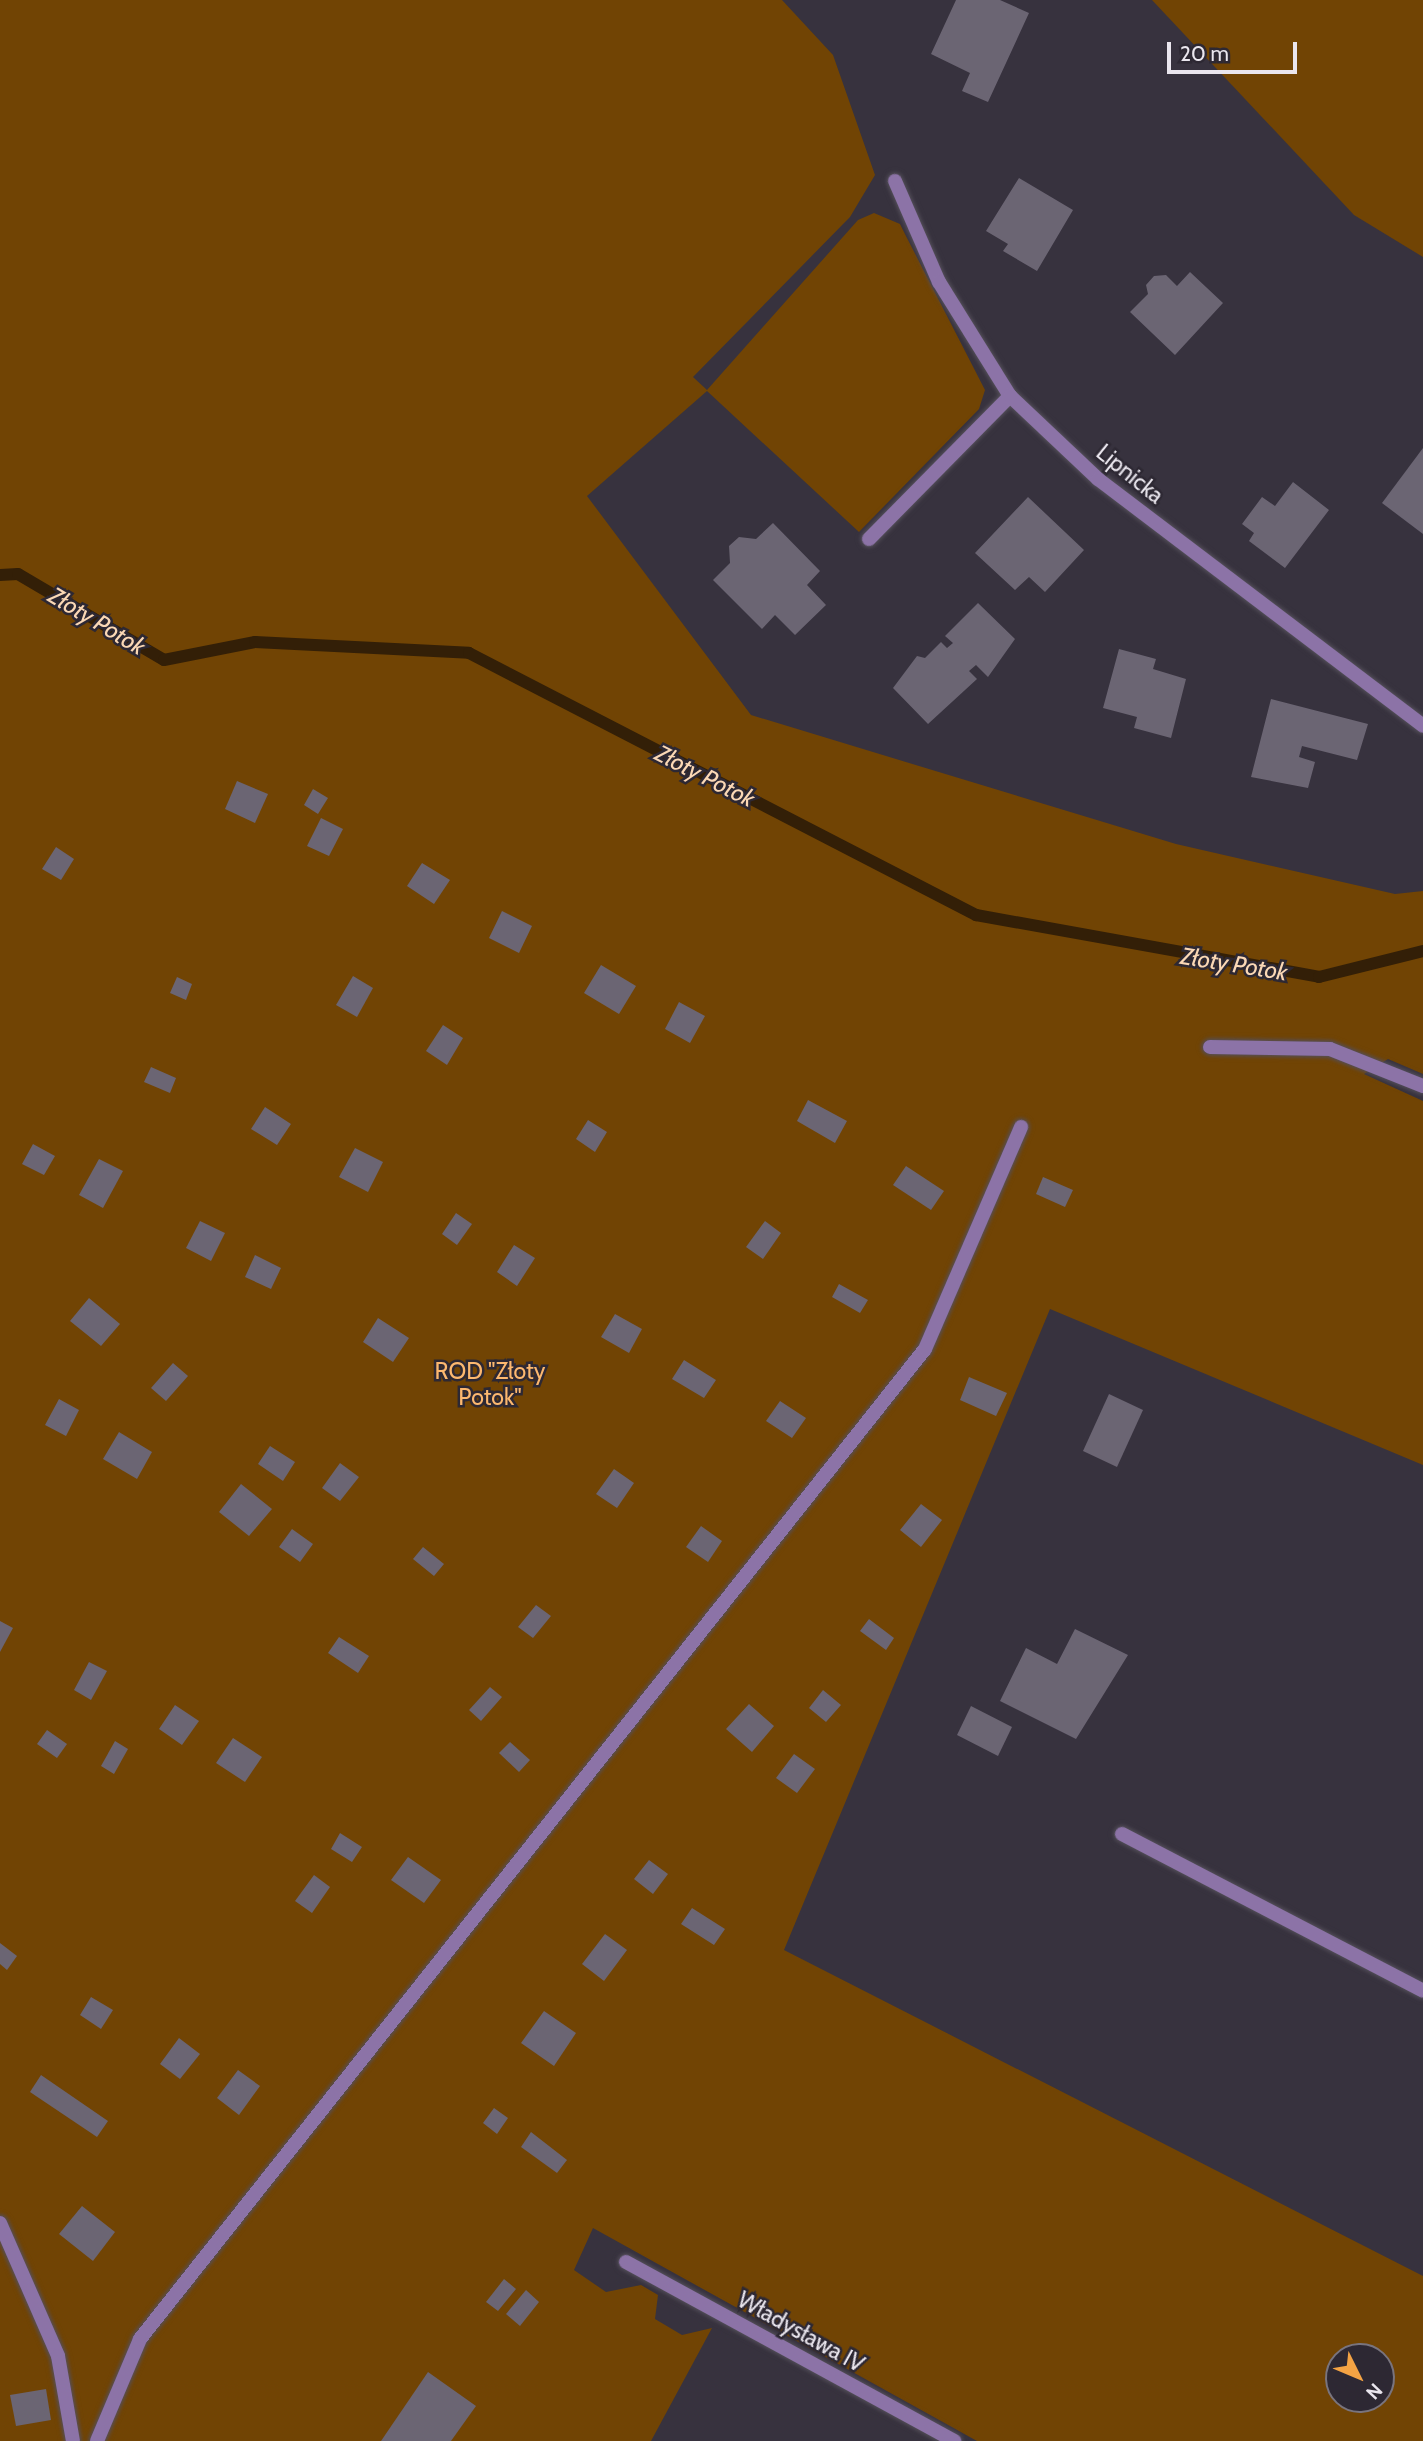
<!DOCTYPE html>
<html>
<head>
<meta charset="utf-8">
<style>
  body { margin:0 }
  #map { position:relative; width:1423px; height:2441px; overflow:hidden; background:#37323e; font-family:Cabin,sans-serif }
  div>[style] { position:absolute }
  .green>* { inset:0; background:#714404 }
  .stream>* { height:12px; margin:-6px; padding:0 6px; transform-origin:6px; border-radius:6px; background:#331f07 }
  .building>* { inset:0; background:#6b6573 }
  .roads { filter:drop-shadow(0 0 2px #544f5a) drop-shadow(0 0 2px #544f5a) }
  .service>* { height:14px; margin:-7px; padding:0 7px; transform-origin:7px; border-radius:7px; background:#8c73a7 }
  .minor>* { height:14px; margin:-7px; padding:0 7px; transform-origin:7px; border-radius:7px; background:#8c73a7 }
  span { translate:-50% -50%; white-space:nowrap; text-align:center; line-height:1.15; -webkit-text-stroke:5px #2d2833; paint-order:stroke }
  .street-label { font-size:23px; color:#eae6ee }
  .park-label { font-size:23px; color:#fcb86f }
  .water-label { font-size:24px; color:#fbd8b5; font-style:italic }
  .north { position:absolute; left:1325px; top:2343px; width:70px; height:70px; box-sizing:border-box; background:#2d2833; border:2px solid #79747e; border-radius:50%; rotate:133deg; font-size:19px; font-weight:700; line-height:28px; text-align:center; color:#eae6ee }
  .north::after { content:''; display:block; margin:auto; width:24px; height:32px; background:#f4a344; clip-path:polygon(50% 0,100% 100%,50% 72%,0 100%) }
  .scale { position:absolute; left:1167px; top:42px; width:130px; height:32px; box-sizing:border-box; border:4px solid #eae6ee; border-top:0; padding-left:9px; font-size:21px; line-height:24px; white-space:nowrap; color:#eae6ee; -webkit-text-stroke:5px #2d2833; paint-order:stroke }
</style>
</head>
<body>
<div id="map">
  <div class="green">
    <div style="clip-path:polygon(evenodd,0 0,782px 0,833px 55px,875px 175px,850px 217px,693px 377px,707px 390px,858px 220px,874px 213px,900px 224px,907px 238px,985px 390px,979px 409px,859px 532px,707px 391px,587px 496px,751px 715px,1176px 844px,1395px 894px,1423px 891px,1423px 1074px,1388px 1059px,1364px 1074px,1423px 1101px,1423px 1465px,1050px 1309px,784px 1950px,1423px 2276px,1423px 2441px,977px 2441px,593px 2228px,574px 2270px,606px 2292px,641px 2285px,658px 2295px,655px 2319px,682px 2335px,712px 2328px,651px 2441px,0 2441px,0 0,1339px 2357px,1381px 2357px,1381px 2399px,1339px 2399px,1339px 2357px)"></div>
    <div style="clip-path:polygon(1152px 0,1423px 0,1423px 257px,1354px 215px)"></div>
  </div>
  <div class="stream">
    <div style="left:0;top:575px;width:18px;rotate:-3deg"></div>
    <div style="left:18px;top:574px;width:169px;rotate:30.5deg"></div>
    <div style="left:164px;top:660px;width:93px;rotate:-11.2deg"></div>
    <div style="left:255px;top:642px;width:214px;rotate:2.9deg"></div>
    <div style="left:469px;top:653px;width:571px;rotate:27.33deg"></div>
    <div style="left:976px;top:915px;width:349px;rotate:10.2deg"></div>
    <div style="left:1319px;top:977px;width:107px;rotate:-14deg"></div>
  </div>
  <div class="building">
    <div style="clip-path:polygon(956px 0,1000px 0,1029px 13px,988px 102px,962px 91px,970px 73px,931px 54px)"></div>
    <div style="clip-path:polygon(1019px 178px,1073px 210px,1037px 271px,1003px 251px,1008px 244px,986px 231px)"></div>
    <div style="clip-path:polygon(1190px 272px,1223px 303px,1175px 355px,1130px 312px,1148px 294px,1146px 285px,1154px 276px,1166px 275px,1177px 286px)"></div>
    <div style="clip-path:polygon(1423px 448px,1423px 534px,1382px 503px)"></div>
    <div style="clip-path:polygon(1293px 482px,1329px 510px,1285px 568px,1249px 541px,1254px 533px,1242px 524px,1262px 497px,1275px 506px)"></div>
    <div style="clip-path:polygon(1028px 497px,1084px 550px,1045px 592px,1029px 577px,1015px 590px,975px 553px)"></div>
    <div style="clip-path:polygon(773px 523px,820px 571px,807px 585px,826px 605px,795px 635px,775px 615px,762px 629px,713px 580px,730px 563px,729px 546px,739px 537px,756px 539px)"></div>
    <div style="clip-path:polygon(978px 603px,1015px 639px,988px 677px,976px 665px,969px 671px,977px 679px,928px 724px,893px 688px,917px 656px,925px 658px,941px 642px,947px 648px,953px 643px,945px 636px)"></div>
    <div style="clip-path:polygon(1119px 649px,1156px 659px,1153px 669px,1186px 679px,1171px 738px,1134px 728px,1137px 717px,1103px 708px)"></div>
    <div style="clip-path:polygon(1271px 699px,1368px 724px,1357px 760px,1302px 746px,1299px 757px,1315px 762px,1308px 788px,1251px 777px)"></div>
    <div style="clip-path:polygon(237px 781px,268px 794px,255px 823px,225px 809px)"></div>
    <div style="clip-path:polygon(313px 789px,328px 798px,318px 814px,304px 805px)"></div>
    <div style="clip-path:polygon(321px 818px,343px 829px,329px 856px,307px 846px)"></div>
    <div style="clip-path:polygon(56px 847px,74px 859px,61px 880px,42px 869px)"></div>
    <div style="clip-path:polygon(422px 863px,450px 880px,434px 904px,407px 886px)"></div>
    <div style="clip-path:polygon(502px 911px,532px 926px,519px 953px,489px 938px)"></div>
    <div style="clip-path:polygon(601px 965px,636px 986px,619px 1014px,584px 993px)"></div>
    <div style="clip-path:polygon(353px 976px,373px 988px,357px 1017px,336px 1005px)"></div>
    <div style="clip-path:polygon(177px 977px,192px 984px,186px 1000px,170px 993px)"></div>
    <div style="clip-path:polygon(679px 1002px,705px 1016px,690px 1043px,665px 1029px)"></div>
    <div style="clip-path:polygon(443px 1025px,463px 1038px,447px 1065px,426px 1051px)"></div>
    <div style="clip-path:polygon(151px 1067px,176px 1078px,170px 1093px,144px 1082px)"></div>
    <div style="clip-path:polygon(808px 1100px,847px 1121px,835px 1143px,797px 1121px)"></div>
    <div style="clip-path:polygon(265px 1107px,291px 1124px,277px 1145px,251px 1129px)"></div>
    <div style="clip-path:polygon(588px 1120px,607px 1132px,595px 1152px,576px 1139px)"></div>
    <div style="clip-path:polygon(33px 1144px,55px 1156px,44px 1175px,22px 1164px)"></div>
    <div style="clip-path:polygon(355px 1148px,383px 1162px,368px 1192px,339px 1177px)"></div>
    <div style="clip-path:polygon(99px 1159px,123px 1171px,103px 1208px,79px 1195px)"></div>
    <div style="clip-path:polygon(906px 1166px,944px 1191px,931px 1210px,893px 1185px)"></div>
    <div style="clip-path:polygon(1043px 1177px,1073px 1190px,1065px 1207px,1036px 1194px)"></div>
    <div style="clip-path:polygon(456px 1213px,472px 1224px,457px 1245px,442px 1234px)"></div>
    <div style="clip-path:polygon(200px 1221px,225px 1233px,211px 1261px,186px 1248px)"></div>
    <div style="clip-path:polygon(765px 1221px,781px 1233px,763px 1259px,746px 1247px)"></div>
    <div style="clip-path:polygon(514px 1245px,535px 1258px,517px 1286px,497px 1272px)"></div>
    <div style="clip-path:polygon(255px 1255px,281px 1268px,271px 1289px,245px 1277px)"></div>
    <div style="clip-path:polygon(839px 1284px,868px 1300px,860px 1313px,832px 1297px)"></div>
    <div style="clip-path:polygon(89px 1298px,120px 1324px,101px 1346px,70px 1321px)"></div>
    <div style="clip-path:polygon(615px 1314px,642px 1329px,629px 1353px,601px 1337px)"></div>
    <div style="clip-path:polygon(378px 1318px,409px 1338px,393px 1362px,363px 1342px)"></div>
    <div style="clip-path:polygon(684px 1360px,716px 1380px,704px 1398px,672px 1379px)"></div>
    <div style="clip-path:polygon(173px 1363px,188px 1376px,166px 1401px,151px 1388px)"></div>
    <div style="clip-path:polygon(969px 1377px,1007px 1393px,996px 1416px,960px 1400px)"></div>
    <div style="clip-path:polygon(1109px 1394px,1143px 1410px,1117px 1467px,1083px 1451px)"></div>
    <div style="clip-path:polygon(59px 1399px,79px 1410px,66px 1436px,45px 1425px)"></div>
    <div style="clip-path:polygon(780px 1401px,806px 1418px,792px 1438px,766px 1421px)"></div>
    <div style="clip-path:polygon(119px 1432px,152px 1452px,137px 1479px,103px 1459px)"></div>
    <div style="clip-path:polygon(270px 1446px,295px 1462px,283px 1481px,258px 1464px)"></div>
    <div style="clip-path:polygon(340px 1463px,359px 1477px,340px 1501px,322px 1488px)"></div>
    <div style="clip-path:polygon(614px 1469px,634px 1483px,617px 1508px,596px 1494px)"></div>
    <div style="clip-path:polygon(241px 1484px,272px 1509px,249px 1536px,219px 1512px)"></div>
    <div style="clip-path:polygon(921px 1504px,942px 1520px,921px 1547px,900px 1530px)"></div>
    <div style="clip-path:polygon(701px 1526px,722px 1541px,708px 1562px,686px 1547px)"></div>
    <div style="clip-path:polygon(292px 1529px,313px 1544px,300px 1562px,279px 1547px)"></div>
    <div style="clip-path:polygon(423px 1547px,444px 1564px,434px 1576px,413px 1559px)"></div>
    <div style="clip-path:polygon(536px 1605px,551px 1616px,533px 1638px,518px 1627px)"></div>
    <div style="clip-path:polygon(869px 1619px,894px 1638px,886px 1650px,860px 1631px)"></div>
    <div style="clip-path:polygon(0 1621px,13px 1628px,0 1652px)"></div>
    <div style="clip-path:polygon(1075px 1629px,1128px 1655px,1076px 1739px,1000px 1701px,1026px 1648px,1057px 1664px)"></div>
    <div style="clip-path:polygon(339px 1637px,369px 1656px,358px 1673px,328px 1653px)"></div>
    <div style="clip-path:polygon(89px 1662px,107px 1671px,91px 1700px,74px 1690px)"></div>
    <div style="clip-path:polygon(490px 1687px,502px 1697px,481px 1721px,469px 1710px)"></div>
    <div style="clip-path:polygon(823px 1690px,841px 1705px,826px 1722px,809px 1708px)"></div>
    <div style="clip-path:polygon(749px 1704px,774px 1726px,752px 1752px,726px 1729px)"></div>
    <div style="clip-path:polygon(175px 1705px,199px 1721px,182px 1745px,159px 1729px)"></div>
    <div style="clip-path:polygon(971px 1706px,1012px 1727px,998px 1756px,957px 1735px)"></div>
    <div style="clip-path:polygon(47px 1730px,67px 1744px,57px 1758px,37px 1744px)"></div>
    <div style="clip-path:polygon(233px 1738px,262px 1757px,245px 1782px,216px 1763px)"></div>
    <div style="clip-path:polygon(115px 1741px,128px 1749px,114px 1774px,101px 1766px)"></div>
    <div style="clip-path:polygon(510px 1742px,530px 1760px,519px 1772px,499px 1753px)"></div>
    <div style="clip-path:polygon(794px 1754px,815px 1769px,797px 1793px,776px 1778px)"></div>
    <div style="clip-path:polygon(340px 1833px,362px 1847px,352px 1862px,331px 1849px)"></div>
    <div style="clip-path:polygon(408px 1857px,441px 1880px,424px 1903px,391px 1880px)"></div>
    <div style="clip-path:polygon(649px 1860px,668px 1874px,653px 1894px,634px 1879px)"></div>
    <div style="clip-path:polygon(314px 1875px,330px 1887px,312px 1913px,295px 1901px)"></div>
    <div style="clip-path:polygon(692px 1908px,725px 1929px,714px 1945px,681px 1924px)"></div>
    <div style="clip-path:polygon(605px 1934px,627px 1950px,604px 1981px,582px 1964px)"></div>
    <div style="clip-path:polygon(0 1943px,17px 1956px,7px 1970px,0 1964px)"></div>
    <div style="clip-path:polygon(91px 1997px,113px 2010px,101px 2029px,80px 2015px)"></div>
    <div style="clip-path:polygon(544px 2011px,576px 2033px,554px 2066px,521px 2043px)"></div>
    <div style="clip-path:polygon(179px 2038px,200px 2054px,180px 2079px,160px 2064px)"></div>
    <div style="clip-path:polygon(238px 2070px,260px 2086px,239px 2115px,217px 2098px)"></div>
    <div style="clip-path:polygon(41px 2075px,108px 2121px,97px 2137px,30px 2092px)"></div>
    <div style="clip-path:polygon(494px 2108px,508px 2118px,497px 2134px,483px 2123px)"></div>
    <div style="clip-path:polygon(531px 2132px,567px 2160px,557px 2173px,521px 2147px)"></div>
    <div style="clip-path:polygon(82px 2206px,115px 2232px,93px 2261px,59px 2234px)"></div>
    <div style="clip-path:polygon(504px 2279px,516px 2289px,498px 2311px,486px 2302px)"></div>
    <div style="clip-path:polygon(526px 2290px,539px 2302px,520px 2326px,506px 2314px)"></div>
    <div style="clip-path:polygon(428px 2372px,476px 2406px,451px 2441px,381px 2441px)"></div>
    <div style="clip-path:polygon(46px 2389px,51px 2420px,16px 2426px,10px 2395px)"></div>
  </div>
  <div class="roads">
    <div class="service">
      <div style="left:869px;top:539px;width:201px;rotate:-45.4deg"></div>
      <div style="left:1210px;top:1047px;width:120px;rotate:1deg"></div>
      <div style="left:1330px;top:1049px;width:100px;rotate:21.7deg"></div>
      <div style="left:1122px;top:1834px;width:339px;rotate:27.5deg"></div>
      <div style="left:0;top:2223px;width:145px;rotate:66.4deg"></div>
      <div style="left:58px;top:2356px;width:86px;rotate:80deg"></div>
      <div style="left:626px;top:2262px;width:374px;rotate:28.6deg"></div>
      <div style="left:97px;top:2441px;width:111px;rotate:-67.1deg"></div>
      <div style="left:140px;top:2339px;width:1263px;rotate:-51.59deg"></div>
      <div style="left:925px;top:1349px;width:242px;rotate:-66.6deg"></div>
    </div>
    <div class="minor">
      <div style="left:895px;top:181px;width:110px;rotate:66.5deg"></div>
      <div style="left:939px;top:282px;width:134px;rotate:58.1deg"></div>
      <div style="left:1010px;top:396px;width:121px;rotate:43.3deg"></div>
      <div style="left:1098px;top:479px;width:408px;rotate:37.2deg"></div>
    </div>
  </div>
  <div class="street-label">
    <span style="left:1130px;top:474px;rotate:39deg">Lipnicka</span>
    <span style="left:801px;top:2332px;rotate:29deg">Władysława IV</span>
  </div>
  <div class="park-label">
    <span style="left:490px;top:1384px">ROD "Złoty<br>Potok"</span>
  </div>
  <div class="water-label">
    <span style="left:97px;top:621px;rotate:31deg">Złoty Potok</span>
    <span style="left:705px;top:776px;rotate:27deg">Złoty Potok</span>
    <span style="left:1234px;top:964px;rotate:9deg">Złoty Potok</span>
  </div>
  <div class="north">N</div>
  <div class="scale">20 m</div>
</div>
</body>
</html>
